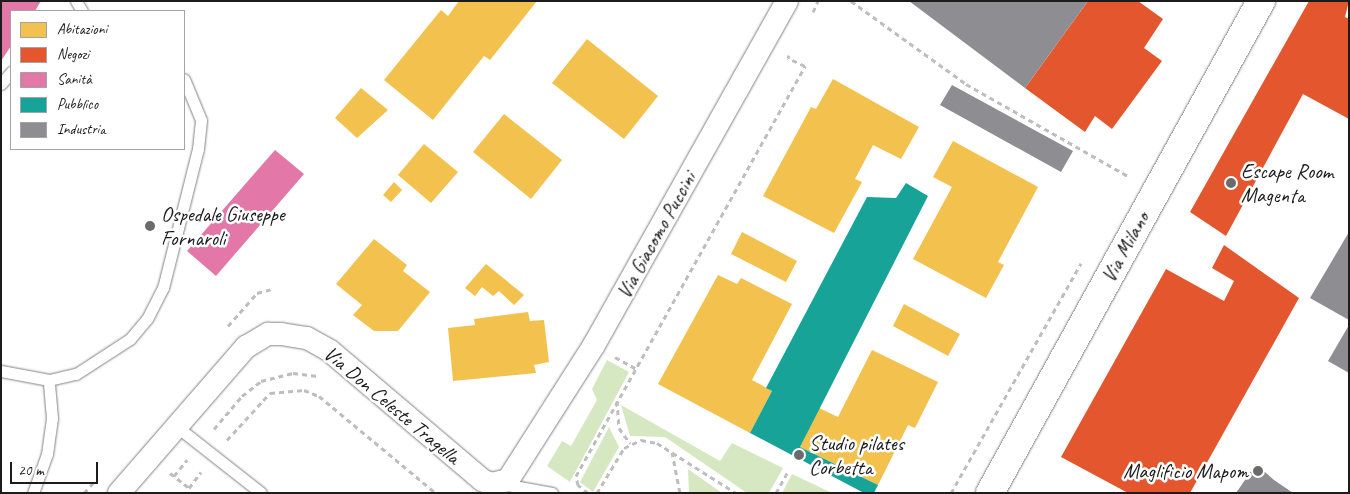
<!DOCTYPE html>
<html>
<head>
<meta charset="utf-8">
<style>
  body { margin:0 }
  #map { position:relative; width:1350px; height:494px; overflow:hidden; background:#fff; font-family:Caveat,sans-serif }
  div>[style] { position:absolute }
  .green>* { inset:0; background:#d6e8c2 }
  .homes>* { inset:0; background:#f2c14e }
  .shops>* { inset:0; background:#e4572e }
  .health>* { inset:0; background:#e377a8 }
  .public>* { inset:0; background:#17a398 }
  .industry>* { inset:0; background:#8d8d92 }
  .path>* { height:3px; margin-top:-1.5px; transform-origin:0; background:repeating-linear-gradient(90deg,#bebebe 0 5px,transparent 0 9px) }
  .roads { filter:drop-shadow(0 0 1px #828282) drop-shadow(0 0 1px #828282) }
  .lane>* { height:11px; margin:-5.5px; padding:0 5.5px; transform-origin:5.5px; border-radius:5.5px; background:#fff }
  .street>* { height:22px; margin:-11px; padding:0 11px; transform-origin:11px; border-radius:11px; background:#fff }
  .secondary>* { height:28px; margin:-14px; padding:0 14px; transform-origin:14px; border-radius:14px; background:#fff }
  .dots>* { width:14px; height:14px; translate:-50% -50%; box-sizing:border-box; border:2px solid #fff; border-radius:50% }
  span { translate:-50% -50%; white-space:nowrap; text-align:center; line-height:1.15; -webkit-text-stroke:5px #fff; paint-order:stroke }
  .poi-label { font-size:21px; color:#1c1c1c }
  .left { translate:0 -50%; text-align:left }
  .right { translate:-100% -50%; text-align:right }
  .street-label { font-size:21px; color:#1c1c1c }
  .frame { position:absolute; inset:0; border:2px solid #1c1c1c; pointer-events:none }
  .legend { position:absolute; left:10px; top:10px; width:175px; height:140px; box-sizing:border-box; background:#fff; border:1px solid #a4a4a4; margin:0; padding:6px 9px; list-style:none; font-size:15px; color:#1c1c1c }
  .legend li { display:flex; align-items:center; gap:10px; height:25px }
  .legend b { width:25px; border:1px solid #a4a4a4 }
  .scale { position:absolute; left:10px; top:462px; width:88px; height:22px; box-sizing:border-box; border:2px solid #1c1c1c; border-top:0; padding-left:6px; font-size:15px; line-height:18px; white-space:nowrap; color:#1c1c1c; -webkit-text-stroke:4px #fff; paint-order:stroke }
</style>
</head>
<body>
<div id="map">
  <div class="green">
    <div style="clip-path:polygon(607px 360px,629px 372px,570px 482px,547px 466px,562px 441px,571px 446px,597px 400px,592px 389px)"></div>
    <div style="clip-path:polygon(621px 405px,720px 461px,732px 443px,783px 468px,769px 493px,747px 493px,665px 437px,630px 436px)"></div>
    <div style="clip-path:polygon(609px 427px,619px 447px,593px 492px,580px 482px)"></div>
    <div style="clip-path:polygon(688px 469px,722px 493px,689px 493px)"></div>
    <div style="clip-path:polygon(792px 474px,832px 493px,782px 493px)"></div>
  </div>
  <div class="homes">
    <div style="clip-path:polygon(459px 1px,537px 1px,490px 60px,484px 56px,433px 120px,384px 80px,441px 10px,448px 16px)"></div>
    <div style="clip-path:polygon(587px 39px,658px 96px,624px 139px,552px 83px)"></div>
    <div style="clip-path:polygon(833px 79px,919px 127px,901px 159px,873px 145px,855px 179px,862px 182px,834px 233px,763px 196px,811px 107px,816px 109px)"></div>
    <div style="clip-path:polygon(361px 88px,388px 110px,357px 138px,335px 118px)"></div>
    <div style="clip-path:polygon(504px 114px,562px 160px,531px 199px,473px 152px)"></div>
    <div style="clip-path:polygon(953px 141px,1038px 187px,998px 262px,1004px 265px,986px 298px,913px 259px,952px 187px,933px 177px)"></div>
    <div style="clip-path:polygon(424px 144px,458px 172px,431px 203px,398px 175px)"></div>
    <div style="clip-path:polygon(394px 182px,402px 190px,391px 202px,383px 195px)"></div>
    <div style="clip-path:polygon(742px 232px,797px 261px,786px 282px,731px 254px)"></div>
    <div style="clip-path:polygon(374px 239px,407px 265px,403px 271px,430px 292px,398px 331px,374px 331px,353px 315px,362px 305px,336px 284px)"></div>
    <div style="clip-path:polygon(486px 264px,524px 295px,514px 305px,499px 291px,493px 296px,482px 287px,475px 296px,465px 288px)"></div>
    <div style="clip-path:polygon(718px 275px,737px 284px,741px 278px,792px 304px,752px 380px,772px 391px,750px 433px,658px 384px)"></div>
    <div style="clip-path:polygon(904px 304px,960px 334px,948px 356px,893px 326px)"></div>
    <div style="clip-path:polygon(528px 312px,530px 321px,544px 320px,549px 362px,534px 365px,536px 373px,453px 381px,448px 328px,475px 325px,474px 319px)"></div>
    <div style="clip-path:polygon(872px 350px,938px 382px,915px 428px,908px 425px,878px 485px,800px 447px,819px 408px,838px 417px)"></div>
  </div>
  <div class="shops">
    <div style="clip-path:polygon(1088px 1px,1138px 1px,1163px 19px,1144px 48px,1162px 61px,1112px 129px,1095px 116px,1085px 132px,1025px 88px)"></div>
    <div style="clip-path:polygon(1309px 1px,1349px 1px,1345px 17px,1349px 19px,1349px 119px,1303px 94px,1226px 236px,1190px 212px)"></div>
    <div style="clip-path:polygon(1224px 245px,1299px 298px,1190px 493px,1128px 493px,1061px 457px,1166px 269px,1224px 301px,1234px 281px,1212px 268px)"></div>
  </div>
  <div class="health">
    <div style="clip-path:polygon(1px 1px,41px 1px,35px 11px,11px 11px,11px 46px,1px 61px)"></div>
    <div style="clip-path:polygon(275px 150px,304px 174px,216px 276px,187px 251px)"></div>
  </div>
  <div class="public">
    <div style="clip-path:polygon(906px 183px,928px 196px,800px 447px,878px 485px,874px 493px,864px 493px,750px 433px,772px 391px,766px 388px,867px 197px,896px 198px)"></div>
  </div>
  <div class="industry">
    <div style="clip-path:polygon(909px 1px,1088px 1px,1025px 88px)"></div>
    <div style="clip-path:polygon(952px 85px,1073px 151px,1061px 172px,940px 105px)"></div>
    <div style="clip-path:polygon(1349px 232px,1349px 320px,1310px 298px)"></div>
    <div style="clip-path:polygon(1349px 325px,1349px 373px,1328px 361px)"></div>
    <div style="clip-path:polygon(1256px 464px,1274px 480px,1293px 493px,1236px 493px)"></div>
  </div>
  <div class="path">
    <div style="left:851px;top:1px;width:142px;rotate:35.8deg"></div>
    <div style="left:966px;top:84px;width:189px;rotate:29.6deg"></div>
    <div style="left:813px;top:12px;width:12px;rotate:-66deg"></div>
    <div style="left:228px;top:326px;width:44px;rotate:-48.7deg"></div>
    <div style="left:257px;top:293px;width:16px;rotate:-15deg"></div>
    <div style="left:615px;top:357px;width:23px;rotate:29deg"></div>
    <div style="left:617px;top:401px;width:27px;rotate:86deg"></div>
    <div style="left:619px;top:428px;width:19px;rotate:54deg"></div>
    <div style="left:214px;top:429px;width:43px;rotate:-49.7deg"></div>
    <div style="left:242px;top:396px;width:24px;rotate:-38deg"></div>
    <div style="left:261px;top:381px;width:33px;rotate:-14deg"></div>
    <div style="left:293px;top:373px;width:25px;rotate:7deg"></div>
    <div style="left:227px;top:440px;width:64px;rotate:-47.5deg"></div>
    <div style="left:270px;top:393px;width:34px;rotate:-5deg"></div>
    <div style="left:304px;top:390px;width:16px;rotate:22deg"></div>
    <div style="left:319px;top:396px;width:152px;rotate:39.7deg"></div>
    <div style="left:672px;top:452px;width:42px;rotate:79deg"></div>
    <div style="left:170px;top:473px;width:24px;rotate:38deg"></div>
    <div style="left:189px;top:488px;width:20px;rotate:-53deg"></div>
    <div style="left:174px;top:476px;width:21px;rotate:-51deg"></div>
    <div style="left:84px;top:493px;width:15px;rotate:-48deg"></div>
    <div style="left:588px;top:493px;width:13px;rotate:-141deg"></div>
    <div style="left:578px;top:485px;width:9px;rotate:-103deg"></div>
    <div style="left:576px;top:476px;width:470px;rotate:-60.8deg"></div>
    <div style="left:805px;top:66px;width:19px;rotate:-155deg"></div>
    <div style="left:788px;top:58px;width:3px;rotate:-72deg"></div>
    <div style="left:597px;top:493px;width:52px;rotate:-59deg"></div>
    <div style="left:624px;top:448px;width:19px;rotate:-25deg"></div>
    <div style="left:641px;top:440px;width:16px;rotate:11deg"></div>
    <div style="left:657px;top:443px;width:93px;rotate:32.3deg"></div>
    <div style="left:776px;top:493px;width:25px;rotate:-61deg"></div>
    <div style="left:951px;top:493px;width:264px;rotate:-60.5deg"></div>
  </div>
  <div class="roads">
    <div class="lane">
      <div style="left:76px;top:1px;width:12px;rotate:59deg"></div>
      <div style="left:1px;top:84px;width:16px;rotate:-50deg"></div>
      <div style="left:1px;top:371px;width:49px;rotate:10.6deg"></div>
      <div style="left:49px;top:380px;width:28px;rotate:-13deg"></div>
      <div style="left:76px;top:374px;width:64px;rotate:-32.9deg"></div>
      <div style="left:130px;top:339px;width:26px;rotate:-50deg"></div>
      <div style="left:147px;top:319px;width:35px;rotate:-63deg"></div>
      <div style="left:163px;top:288px;width:143px;rotate:-75.9deg"></div>
      <div style="left:198px;top:149px;width:29px;rotate:-84deg"></div>
      <div style="left:201px;top:120px;width:44px;rotate:-112.5deg"></div>
      <div style="left:176px;top:426px;width:108px;rotate:38.2deg"></div>
      <div style="left:502px;top:484px;width:51px;rotate:10.2deg"></div>
      <div style="left:33px;top:493px;width:41px;rotate:-70.3deg"></div>
      <div style="left:47px;top:454px;width:36px;rotate:-82deg"></div>
      <div style="left:52px;top:418px;width:38px;rotate:-95deg"></div>
    </div>
    <div class="street">
      <div style="left:119px;top:493px;width:194px;rotate:-49deg"></div>
      <div style="left:246px;top:347px;width:26px;rotate:-31deg"></div>
      <div style="left:268px;top:334px;width:13px"></div>
      <div style="left:281px;top:334px;width:26px;rotate:9deg"></div>
      <div style="left:307px;top:338px;width:26px;rotate:29deg"></div>
      <div style="left:330px;top:351px;width:199px;rotate:40.3deg"></div>
      <div style="left:482px;top:480px;width:10px;rotate:24deg"></div>
      <div style="left:491px;top:484px;width:17px;rotate:-13deg"></div>
      <div style="left:508px;top:480px;width:160px;rotate:-57.5deg"></div>
      <div style="left:594px;top:345px;width:394px;rotate:-60.7deg"></div>
    </div>
    <div class="secondary">
      <div style="left:990px;top:493px;width:562px;rotate:-61.15deg"></div>
    </div>
  </div>
  <div class="dots">
    <div style="left:1231px;top:183px;background:#6b6b6b"></div>
    <div style="left:150px;top:226px;background:#6b6b6b"></div>
    <div style="left:799px;top:455px;background:#6b6b6b"></div>
    <div style="left:1258px;top:471px;background:#6b6b6b"></div>
  </div>
  <div class="poi-label">
    <span class="left" style="left:1241px;top:183px">Escape Room<br>Magenta</span>
    <span class="left" style="left:161px;top:226px">Ospedale Giuseppe<br>Fornaroli</span>
    <span class="left" style="left:809px;top:455px">Studio pilates<br>Corbetta</span>
    <span class="right" style="left:1248px;top:471px">Maglificio Mapom</span>
  </div>
  <div class="street-label">
    <span style="left:656px;top:235px;rotate:-61deg">Via Giacomo Puccini</span>
    <span style="left:1125px;top:247px;rotate:-61deg">Via Milano</span>
    <span style="left:392px;top:405px;rotate:40deg">Via Don Celeste Tragella</span>
  </div>
  <div class="frame"></div>
  <ul class="legend">
  <li><b style="height:14px;background:#f2c14e"></b>Abitazioni</li>
  <li><b style="height:14px;background:#e4572e"></b>Negozi</li>
  <li><b style="height:14px;background:#e377a8"></b>Sanità</li>
  <li><b style="height:14px;background:#17a398"></b>Pubblico</li>
  <li><b style="height:14px;background:#8d8d92"></b>Industria</li>
  </ul>
  <div class="scale">20 m</div>
</div>
</body>
</html>
